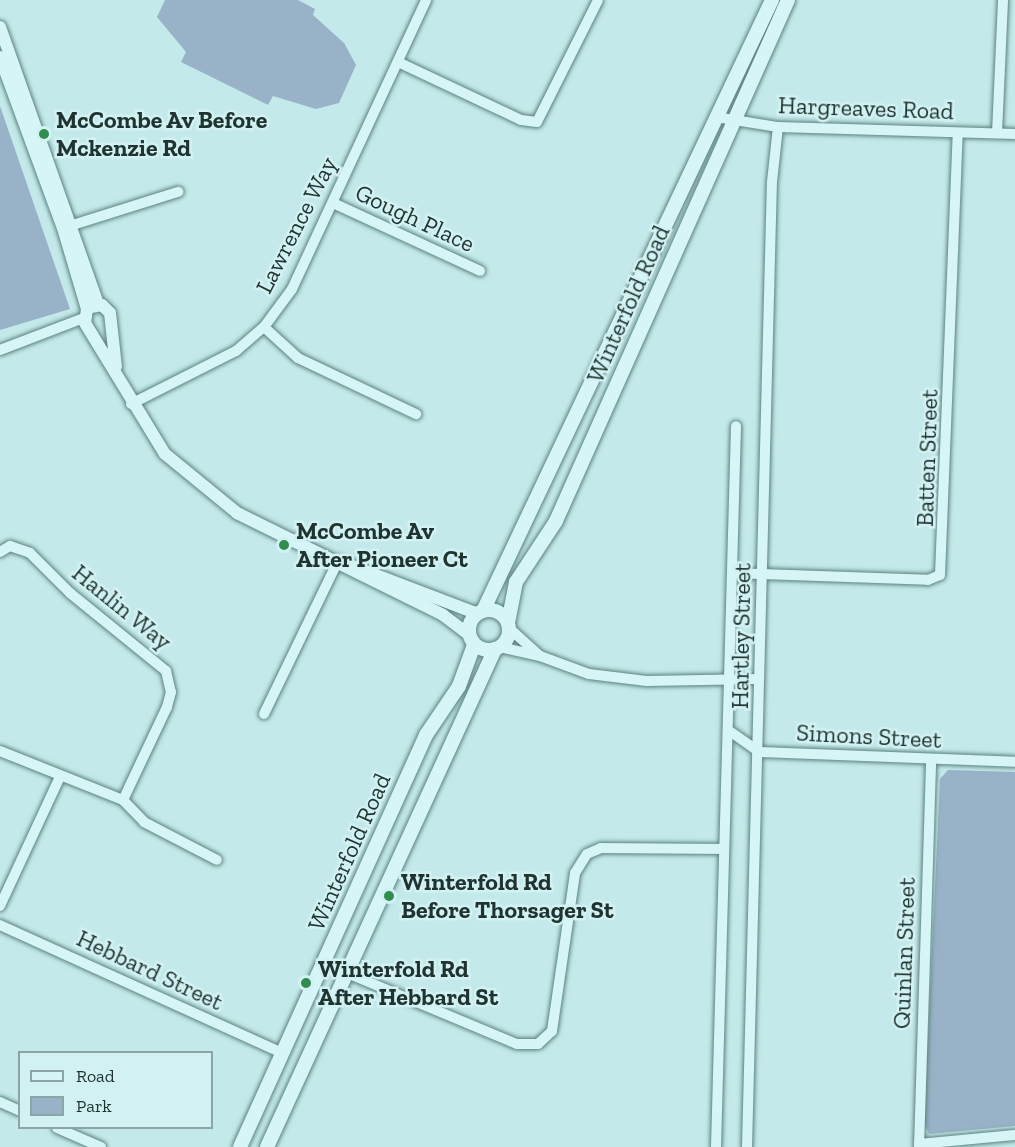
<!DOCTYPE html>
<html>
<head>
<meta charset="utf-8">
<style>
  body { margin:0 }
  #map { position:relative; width:1015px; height:1147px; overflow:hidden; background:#c4e9ea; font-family:"Zilla Slab",serif }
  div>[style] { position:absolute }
  .green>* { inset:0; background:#98b2c7 }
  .roads { filter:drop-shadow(0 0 2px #5c837e) drop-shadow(0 0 2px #5c837e) }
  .minor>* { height:10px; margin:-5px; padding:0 5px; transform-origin:5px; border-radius:5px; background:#d6f5f6 }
  .tertiary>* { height:12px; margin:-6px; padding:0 6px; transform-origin:6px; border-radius:6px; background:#d6f5f6 }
  .secondary>* { height:14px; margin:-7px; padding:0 7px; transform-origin:7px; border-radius:7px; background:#d6f5f6 }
  .secondary>.ring { margin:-7px; padding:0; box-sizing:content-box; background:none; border:14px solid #d6f5f6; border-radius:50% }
  .dots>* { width:16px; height:16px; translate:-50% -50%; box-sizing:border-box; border:3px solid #d2f1f2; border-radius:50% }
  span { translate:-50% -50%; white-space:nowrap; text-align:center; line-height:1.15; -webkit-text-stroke:5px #d2f1f2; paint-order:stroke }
  .street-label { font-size:24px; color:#1f3430 }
  .poi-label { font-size:24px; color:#1f3430; font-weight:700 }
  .left { translate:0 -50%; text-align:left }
  .legend { position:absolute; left:18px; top:1051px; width:195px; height:78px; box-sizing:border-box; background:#d2f1f2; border:2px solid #8aa5a4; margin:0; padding:8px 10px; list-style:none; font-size:18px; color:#1f3430 }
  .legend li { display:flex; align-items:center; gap:12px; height:30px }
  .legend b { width:30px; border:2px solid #8aa5a4 }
</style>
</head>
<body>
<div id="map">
  <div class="green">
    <div style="clip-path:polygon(165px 0,298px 0,315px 9px,313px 15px,344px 43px,356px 65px,339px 103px,316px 109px,273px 96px,268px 105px,181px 62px,186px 52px,157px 17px)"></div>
    <div style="clip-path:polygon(0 106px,70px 309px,0 330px)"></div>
    <div style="clip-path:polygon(948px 770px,1015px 772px,1015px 1126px,929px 1134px,924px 1123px,940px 779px)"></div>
  </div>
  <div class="roads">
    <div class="minor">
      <div style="left:398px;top:62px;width:136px;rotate:25.2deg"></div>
      <div style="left:521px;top:120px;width:16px;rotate:7deg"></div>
      <div style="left:537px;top:122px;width:136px;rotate:-63.4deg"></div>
      <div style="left:716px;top:117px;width:63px;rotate:9.2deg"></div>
      <div style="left:778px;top:127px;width:237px;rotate:1.7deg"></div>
      <div style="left:997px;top:133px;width:133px;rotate:-87.4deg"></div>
      <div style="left:333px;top:203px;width:162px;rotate:24.8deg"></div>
      <div style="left:63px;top:228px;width:121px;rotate:-17.4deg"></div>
      <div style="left:264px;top:327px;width:46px;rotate:42.4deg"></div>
      <div style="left:298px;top:358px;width:131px;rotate:25.4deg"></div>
      <div style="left:0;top:350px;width:90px;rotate:-20.9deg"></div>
      <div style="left:131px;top:404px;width:118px;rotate:-26.8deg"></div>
      <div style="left:236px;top:351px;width:37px;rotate:-41deg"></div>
      <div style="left:264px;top:327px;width:47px;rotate:-53.6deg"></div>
      <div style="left:292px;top:289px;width:319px;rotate:-65.1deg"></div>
      <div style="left:0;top:552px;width:12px;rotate:-31deg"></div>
      <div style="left:10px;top:546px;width:21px;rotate:19deg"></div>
      <div style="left:30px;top:553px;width:57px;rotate:45deg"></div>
      <div style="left:70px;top:593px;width:124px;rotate:39.1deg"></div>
      <div style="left:166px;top:671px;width:22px;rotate:77deg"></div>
      <div style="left:171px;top:692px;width:16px;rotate:105deg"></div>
      <div style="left:167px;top:707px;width:103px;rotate:115.3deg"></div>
      <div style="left:732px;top:573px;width:196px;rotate:2deg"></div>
      <div style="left:928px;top:580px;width:13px;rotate:-23deg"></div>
      <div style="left:940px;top:575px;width:442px;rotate:-87.7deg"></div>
      <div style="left:509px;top:628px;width:42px;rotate:42.1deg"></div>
      <div style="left:540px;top:656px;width:52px;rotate:20.2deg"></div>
      <div style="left:589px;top:674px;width:58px;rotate:6.9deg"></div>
      <div style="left:647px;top:681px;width:112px;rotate:-1deg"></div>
      <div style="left:500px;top:647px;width:41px;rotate:12.7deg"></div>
      <div style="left:264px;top:714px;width:170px;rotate:-64.2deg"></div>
      <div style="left:728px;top:730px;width:39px;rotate:35deg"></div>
      <div style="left:760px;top:752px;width:255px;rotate:2.2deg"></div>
      <div style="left:0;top:751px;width:132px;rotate:21.7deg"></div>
      <div style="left:123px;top:800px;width:30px;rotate:46deg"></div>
      <div style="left:144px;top:822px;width:82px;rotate:27.5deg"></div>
      <div style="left:0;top:906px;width:140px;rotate:-65.1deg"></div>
      <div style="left:0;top:925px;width:310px;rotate:24.4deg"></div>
      <div style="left:347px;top:973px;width:184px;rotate:22.7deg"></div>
      <div style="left:517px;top:1044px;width:21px"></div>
      <div style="left:538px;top:1044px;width:19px;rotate:-43deg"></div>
      <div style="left:552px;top:1031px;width:160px;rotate:-81.7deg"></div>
      <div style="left:575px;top:873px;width:22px;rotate:-58deg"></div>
      <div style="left:587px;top:854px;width:15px;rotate:-23deg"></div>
      <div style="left:601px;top:848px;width:123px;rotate:0.5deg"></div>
      <div style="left:0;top:1102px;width:22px;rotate:24deg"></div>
      <div style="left:57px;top:1128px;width:48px;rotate:23.4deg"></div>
      <div style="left:919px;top:1144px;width:96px;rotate:-5.4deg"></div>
      <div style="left:716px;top:1147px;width:721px;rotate:-88.41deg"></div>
      <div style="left:747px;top:1147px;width:965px;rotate:-88.52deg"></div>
      <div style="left:772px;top:182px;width:55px;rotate:-83.8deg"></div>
      <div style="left:919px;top:1147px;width:386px;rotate:-88.2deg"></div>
    </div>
    <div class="tertiary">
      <div style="left:0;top:27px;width:294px;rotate:70.5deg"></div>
      <div style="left:0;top:57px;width:182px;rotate:69.8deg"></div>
      <div style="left:63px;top:228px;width:84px;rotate:73.5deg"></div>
      <div style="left:87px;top:309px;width:14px;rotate:98deg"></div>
      <div style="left:85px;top:323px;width:153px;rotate:58.6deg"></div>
      <div style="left:165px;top:454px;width:93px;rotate:39.3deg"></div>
      <div style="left:237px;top:513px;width:230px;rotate:26.3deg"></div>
      <div style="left:443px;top:615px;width:34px;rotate:37deg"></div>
      <div style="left:91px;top:307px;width:11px;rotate:-10deg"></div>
      <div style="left:102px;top:305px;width:11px;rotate:45deg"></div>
      <div style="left:110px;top:313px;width:54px;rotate:83.7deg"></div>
      <div style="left:342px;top:562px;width:146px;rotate:20.9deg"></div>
    </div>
    <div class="secondary">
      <div class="ring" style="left:469px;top:610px;width:26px;height:26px"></div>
      <div style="left:483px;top:611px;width:676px;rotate:-64.69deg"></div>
      <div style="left:508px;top:623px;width:42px;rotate:-79deg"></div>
      <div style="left:516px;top:582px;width:73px;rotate:-56.7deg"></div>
      <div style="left:556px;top:521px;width:570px;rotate:-66deg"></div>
      <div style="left:240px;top:1147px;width:452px;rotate:-65.7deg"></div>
      <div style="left:426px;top:735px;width:59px;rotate:-56deg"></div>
      <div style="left:459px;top:686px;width:44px;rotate:-69.9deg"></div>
      <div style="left:267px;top:1147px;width:548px;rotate:-65.4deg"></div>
    </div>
  </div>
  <div class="dots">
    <div style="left:44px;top:134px;background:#318d4f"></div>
    <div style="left:284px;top:545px;background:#318d4f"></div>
    <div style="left:389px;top:896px;background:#318d4f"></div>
    <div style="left:306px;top:983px;background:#318d4f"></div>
  </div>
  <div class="street-label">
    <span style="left:866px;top:108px;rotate:2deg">Hargreaves Road</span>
    <span style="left:415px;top:218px;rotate:25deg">Gough Place</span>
    <span style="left:296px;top:225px;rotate:-63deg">Lawrence Way</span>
    <span style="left:628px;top:304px;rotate:-66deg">Winterfold Road</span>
    <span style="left:927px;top:458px;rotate:-88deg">Batten Street</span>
    <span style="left:122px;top:607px;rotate:39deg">Hanlin Way</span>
    <span style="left:741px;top:636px;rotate:-89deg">Hartley Street</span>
    <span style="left:869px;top:736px;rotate:3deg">Simons Street</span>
    <span style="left:349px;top:852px;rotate:-66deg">Winterfold Road</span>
    <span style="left:904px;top:953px;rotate:-88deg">Quinlan Street</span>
    <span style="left:150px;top:970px;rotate:25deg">Hebbard Street</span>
  </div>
  <div class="poi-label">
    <span class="left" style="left:56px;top:134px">McCombe Av Before<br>Mckenzie Rd</span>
    <span class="left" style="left:296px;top:545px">McCombe Av<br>After Pioneer Ct</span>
    <span class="left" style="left:401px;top:896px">Winterfold Rd<br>Before Thorsager St</span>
    <span class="left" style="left:318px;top:983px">Winterfold Rd<br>After Hebbard St</span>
  </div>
  <ul class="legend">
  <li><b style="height:8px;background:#d6f5f6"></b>Road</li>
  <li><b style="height:16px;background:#98b2c7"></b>Park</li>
  </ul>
</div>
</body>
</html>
